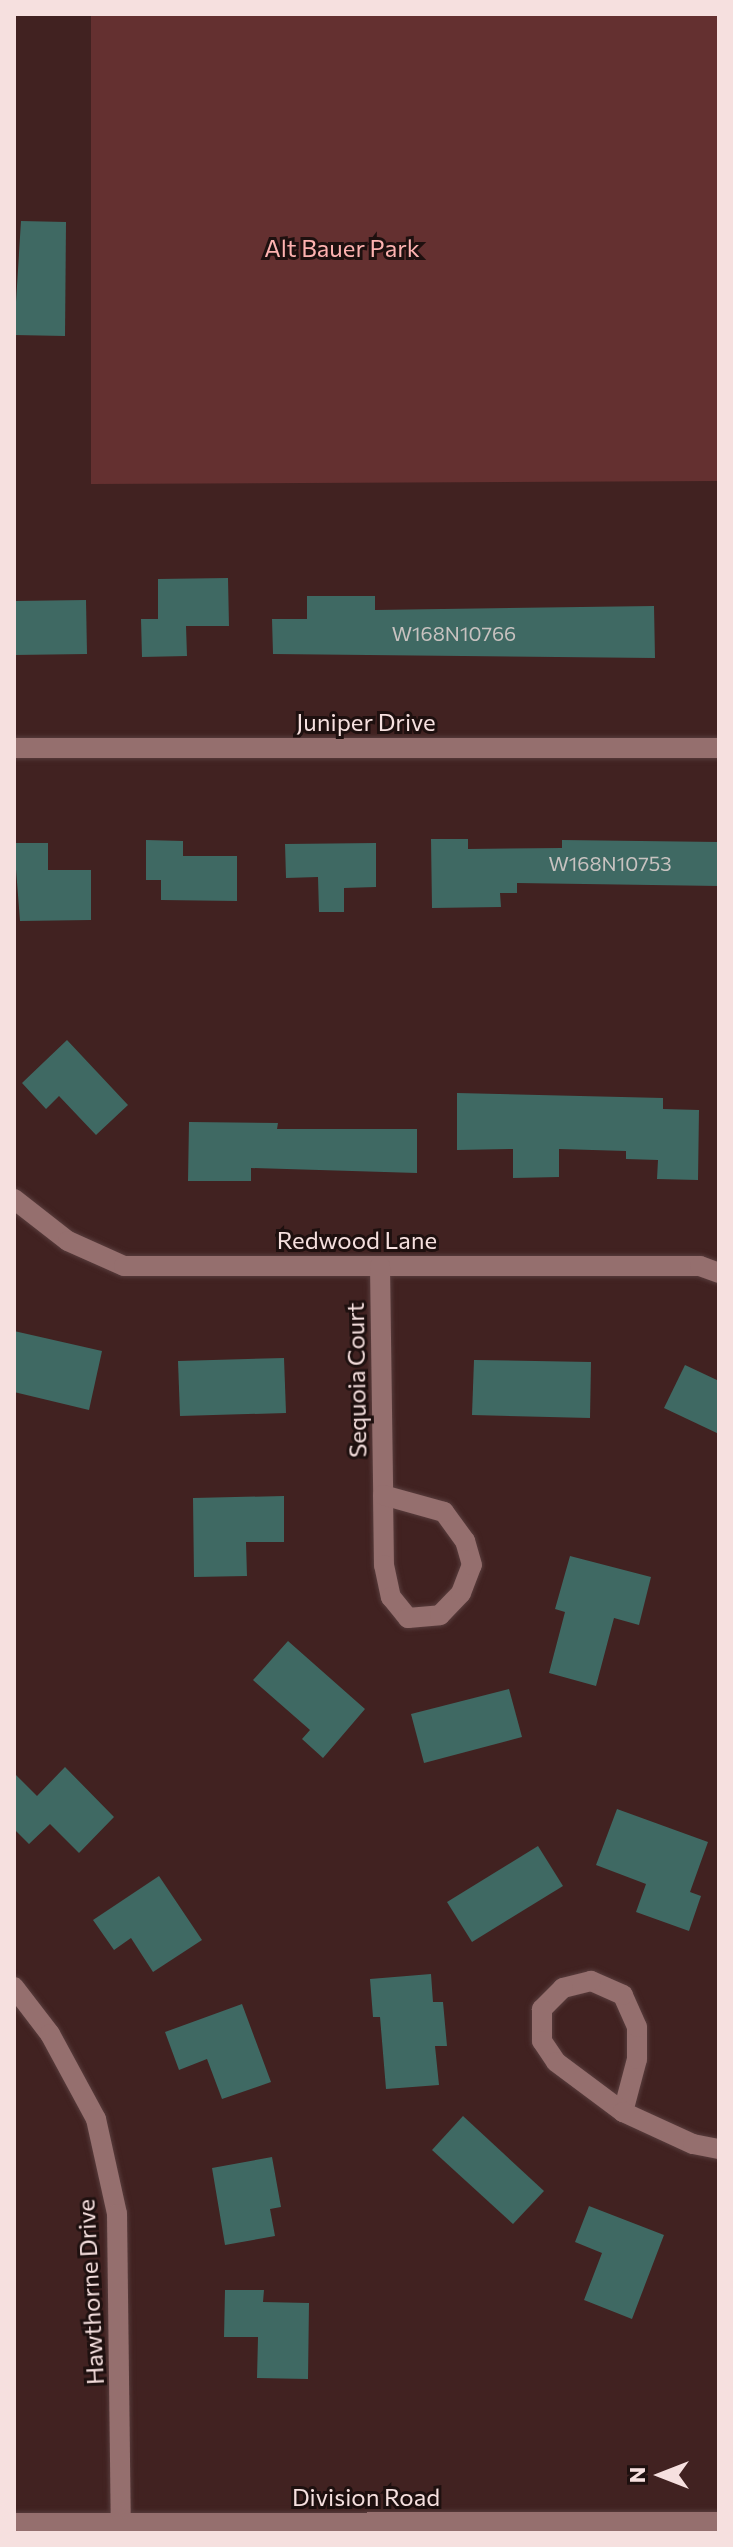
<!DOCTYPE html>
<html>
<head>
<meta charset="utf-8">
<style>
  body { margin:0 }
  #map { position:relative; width:733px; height:2547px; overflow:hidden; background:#412221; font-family:Commissioner,sans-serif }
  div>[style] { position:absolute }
  .green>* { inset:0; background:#643030 }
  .building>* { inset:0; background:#3f6963 }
  .roads { filter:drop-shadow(0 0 2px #583d3d) drop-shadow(0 0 2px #583d3d) }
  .minor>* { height:20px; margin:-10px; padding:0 10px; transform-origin:10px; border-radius:10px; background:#956f6e }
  span { translate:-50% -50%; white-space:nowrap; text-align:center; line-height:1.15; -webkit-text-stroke:6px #1e100f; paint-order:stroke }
  .number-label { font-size:20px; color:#c8c2c0 }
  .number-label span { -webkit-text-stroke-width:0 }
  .park-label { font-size:24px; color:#fdb2b0 }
  .street-label { font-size:24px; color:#f6e0df }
  .frame { position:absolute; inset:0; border:16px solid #f6e0df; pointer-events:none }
  .north { position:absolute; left:621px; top:2435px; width:80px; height:80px; -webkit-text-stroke:6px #1e100f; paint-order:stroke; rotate:270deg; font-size:22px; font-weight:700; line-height:32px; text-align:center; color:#f6e0df }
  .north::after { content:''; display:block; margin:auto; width:28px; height:36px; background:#f6e0df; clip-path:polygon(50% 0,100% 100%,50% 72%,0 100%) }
</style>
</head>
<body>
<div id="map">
  <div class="green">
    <div style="clip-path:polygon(91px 14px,719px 14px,719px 481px,91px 484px)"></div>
  </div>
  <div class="building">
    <div style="clip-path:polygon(21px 221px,66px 222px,65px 336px,14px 335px)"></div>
    <div style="clip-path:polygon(228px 578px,229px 626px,186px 626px,187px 656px,142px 657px,141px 619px,158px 619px,158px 579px)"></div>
    <div style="clip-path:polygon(307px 596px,375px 596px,375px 610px,654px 606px,655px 658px,273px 654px,272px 619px,307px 619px)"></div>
    <div style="clip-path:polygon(86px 600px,87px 654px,14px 655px,14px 601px)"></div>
    <div style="clip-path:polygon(431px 839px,468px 839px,468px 849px,562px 848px,562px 840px,719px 842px,719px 886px,517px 883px,517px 893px,500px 893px,501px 907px,432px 908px)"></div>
    <div style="clip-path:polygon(146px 840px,183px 841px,183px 856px,237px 856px,237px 901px,161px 900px,161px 880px,146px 880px)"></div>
    <div style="clip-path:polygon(14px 843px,48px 843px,48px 870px,91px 870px,91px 920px,20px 921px)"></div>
    <div style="clip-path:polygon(376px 843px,376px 887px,344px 888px,344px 912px,319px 912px,318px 877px,286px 878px,285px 844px)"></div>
    <div style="clip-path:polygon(67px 1040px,128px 1105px,96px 1135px,59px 1096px,46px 1109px,22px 1083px)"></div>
    <div style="clip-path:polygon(457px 1093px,663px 1098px,663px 1109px,699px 1110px,698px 1180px,657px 1179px,658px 1160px,626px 1159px,626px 1151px,559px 1149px,559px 1177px,513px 1178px,513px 1149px,457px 1150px)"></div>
    <div style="clip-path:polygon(189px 1122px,278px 1123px,277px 1129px,417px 1129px,417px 1173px,251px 1168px,251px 1181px,188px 1181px)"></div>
    <div style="clip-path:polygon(14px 1331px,102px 1351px,89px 1410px,14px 1392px)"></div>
    <div style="clip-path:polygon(284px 1358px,286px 1413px,180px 1416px,178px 1361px)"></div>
    <div style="clip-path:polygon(474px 1360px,591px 1362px,590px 1418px,472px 1415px)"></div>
    <div style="clip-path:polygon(685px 1365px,719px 1381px,719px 1434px,664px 1408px)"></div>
    <div style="clip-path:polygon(284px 1496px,284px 1542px,246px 1542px,247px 1576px,194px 1577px,193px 1498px)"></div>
    <div style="clip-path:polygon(570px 1556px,651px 1577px,639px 1625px,614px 1618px,596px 1686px,549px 1673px,565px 1612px,555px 1609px)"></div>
    <div style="clip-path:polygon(288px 1641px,365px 1709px,323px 1758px,302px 1739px,310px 1730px,253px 1680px)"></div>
    <div style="clip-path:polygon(509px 1689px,522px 1737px,424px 1763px,411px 1714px)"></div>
    <div style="clip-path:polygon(65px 1767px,114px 1817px,79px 1853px,50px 1824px,29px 1844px,14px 1829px,14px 1773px,37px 1796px)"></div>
    <div style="clip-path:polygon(617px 1809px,708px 1842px,690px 1892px,701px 1896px,689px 1931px,636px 1912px,646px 1884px,596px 1865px)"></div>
    <div style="clip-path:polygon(538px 1846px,563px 1886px,472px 1942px,447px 1902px)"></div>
    <div style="clip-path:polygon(159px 1876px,202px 1940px,153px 1972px,131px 1938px,114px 1950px,93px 1920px)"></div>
    <div style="clip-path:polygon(431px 1974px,433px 2002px,443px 2002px,447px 2046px,435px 2046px,439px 2085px,386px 2089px,380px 2017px,373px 2017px,370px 1979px)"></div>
    <div style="clip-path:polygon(242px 2004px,271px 2082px,222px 2099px,207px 2059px,179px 2070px,165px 2032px)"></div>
    <div style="clip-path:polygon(463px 2116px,544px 2191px,513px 2224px,432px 2150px)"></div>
    <div style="clip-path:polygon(272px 2157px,281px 2207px,270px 2209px,275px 2236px,225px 2245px,212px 2168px)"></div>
    <div style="clip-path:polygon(589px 2206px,664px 2235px,632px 2319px,584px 2300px,602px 2253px,575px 2242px)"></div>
    <div style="clip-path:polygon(225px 2290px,264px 2290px,263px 2302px,309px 2303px,308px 2379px,257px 2378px,258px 2337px,224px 2337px)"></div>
  </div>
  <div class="roads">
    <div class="minor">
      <div style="left:14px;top:748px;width:705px"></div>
      <div style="left:14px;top:1199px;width:68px;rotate:37.9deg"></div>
      <div style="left:68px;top:1241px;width:61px;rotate:24.1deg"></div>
      <div style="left:124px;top:1266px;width:576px"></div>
      <div style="left:700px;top:1266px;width:20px;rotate:20deg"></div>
      <div style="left:380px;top:1266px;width:229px;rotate:89.2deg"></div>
      <div style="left:383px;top:1495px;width:70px;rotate:89.2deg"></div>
      <div style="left:384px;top:1565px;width:33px;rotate:78deg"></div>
      <div style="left:391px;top:1597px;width:27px;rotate:51deg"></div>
      <div style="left:408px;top:1618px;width:32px;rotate:-5deg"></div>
      <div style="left:440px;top:1615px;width:30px;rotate:-46deg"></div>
      <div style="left:461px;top:1593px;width:30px;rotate:-69deg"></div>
      <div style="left:472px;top:1565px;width:25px;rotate:-106deg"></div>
      <div style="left:465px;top:1541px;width:36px;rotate:-126deg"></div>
      <div style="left:444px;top:1512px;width:63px;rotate:-164.4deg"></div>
      <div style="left:14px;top:1987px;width:59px;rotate:52.5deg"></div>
      <div style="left:50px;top:2034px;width:97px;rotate:61.6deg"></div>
      <div style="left:96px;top:2119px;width:97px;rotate:77.5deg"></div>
      <div style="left:117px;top:2214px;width:319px;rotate:89.3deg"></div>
      <div style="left:623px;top:2112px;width:55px;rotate:-75.2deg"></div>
      <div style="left:637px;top:2059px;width:32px;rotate:-90deg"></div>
      <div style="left:637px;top:2027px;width:35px;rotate:-114deg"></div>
      <div style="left:623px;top:1995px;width:35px;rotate:-156deg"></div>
      <div style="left:591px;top:1981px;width:29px;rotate:166deg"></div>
      <div style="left:563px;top:1988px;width:30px;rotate:135deg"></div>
      <div style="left:542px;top:2009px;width:32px;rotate:90deg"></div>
      <div style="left:542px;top:2041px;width:25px;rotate:56deg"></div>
      <div style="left:556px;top:2062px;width:84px;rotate:36.7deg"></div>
      <div style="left:623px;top:2112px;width:77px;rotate:24.6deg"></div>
      <div style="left:693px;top:2144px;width:26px;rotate:11deg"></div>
      <div style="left:14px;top:2523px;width:705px;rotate:-0.08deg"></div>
    </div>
  </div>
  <div class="number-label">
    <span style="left:454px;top:633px">W168N10766</span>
    <span style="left:610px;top:863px">W168N10753</span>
  </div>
  <div class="park-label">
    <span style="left:342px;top:248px">Alt Bauer Park</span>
  </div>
  <div class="street-label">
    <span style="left:366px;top:722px">Juniper Drive</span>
    <span style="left:357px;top:1240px">Redwood Lane</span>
    <span style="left:356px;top:1380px;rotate:-91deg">Sequoia Court</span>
    <span style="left:90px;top:2292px;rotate:-93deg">Hawthorne Drive</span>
    <span style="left:366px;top:2497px">Division Road</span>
  </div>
  <div class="frame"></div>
  <div class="north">N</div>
</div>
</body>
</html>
